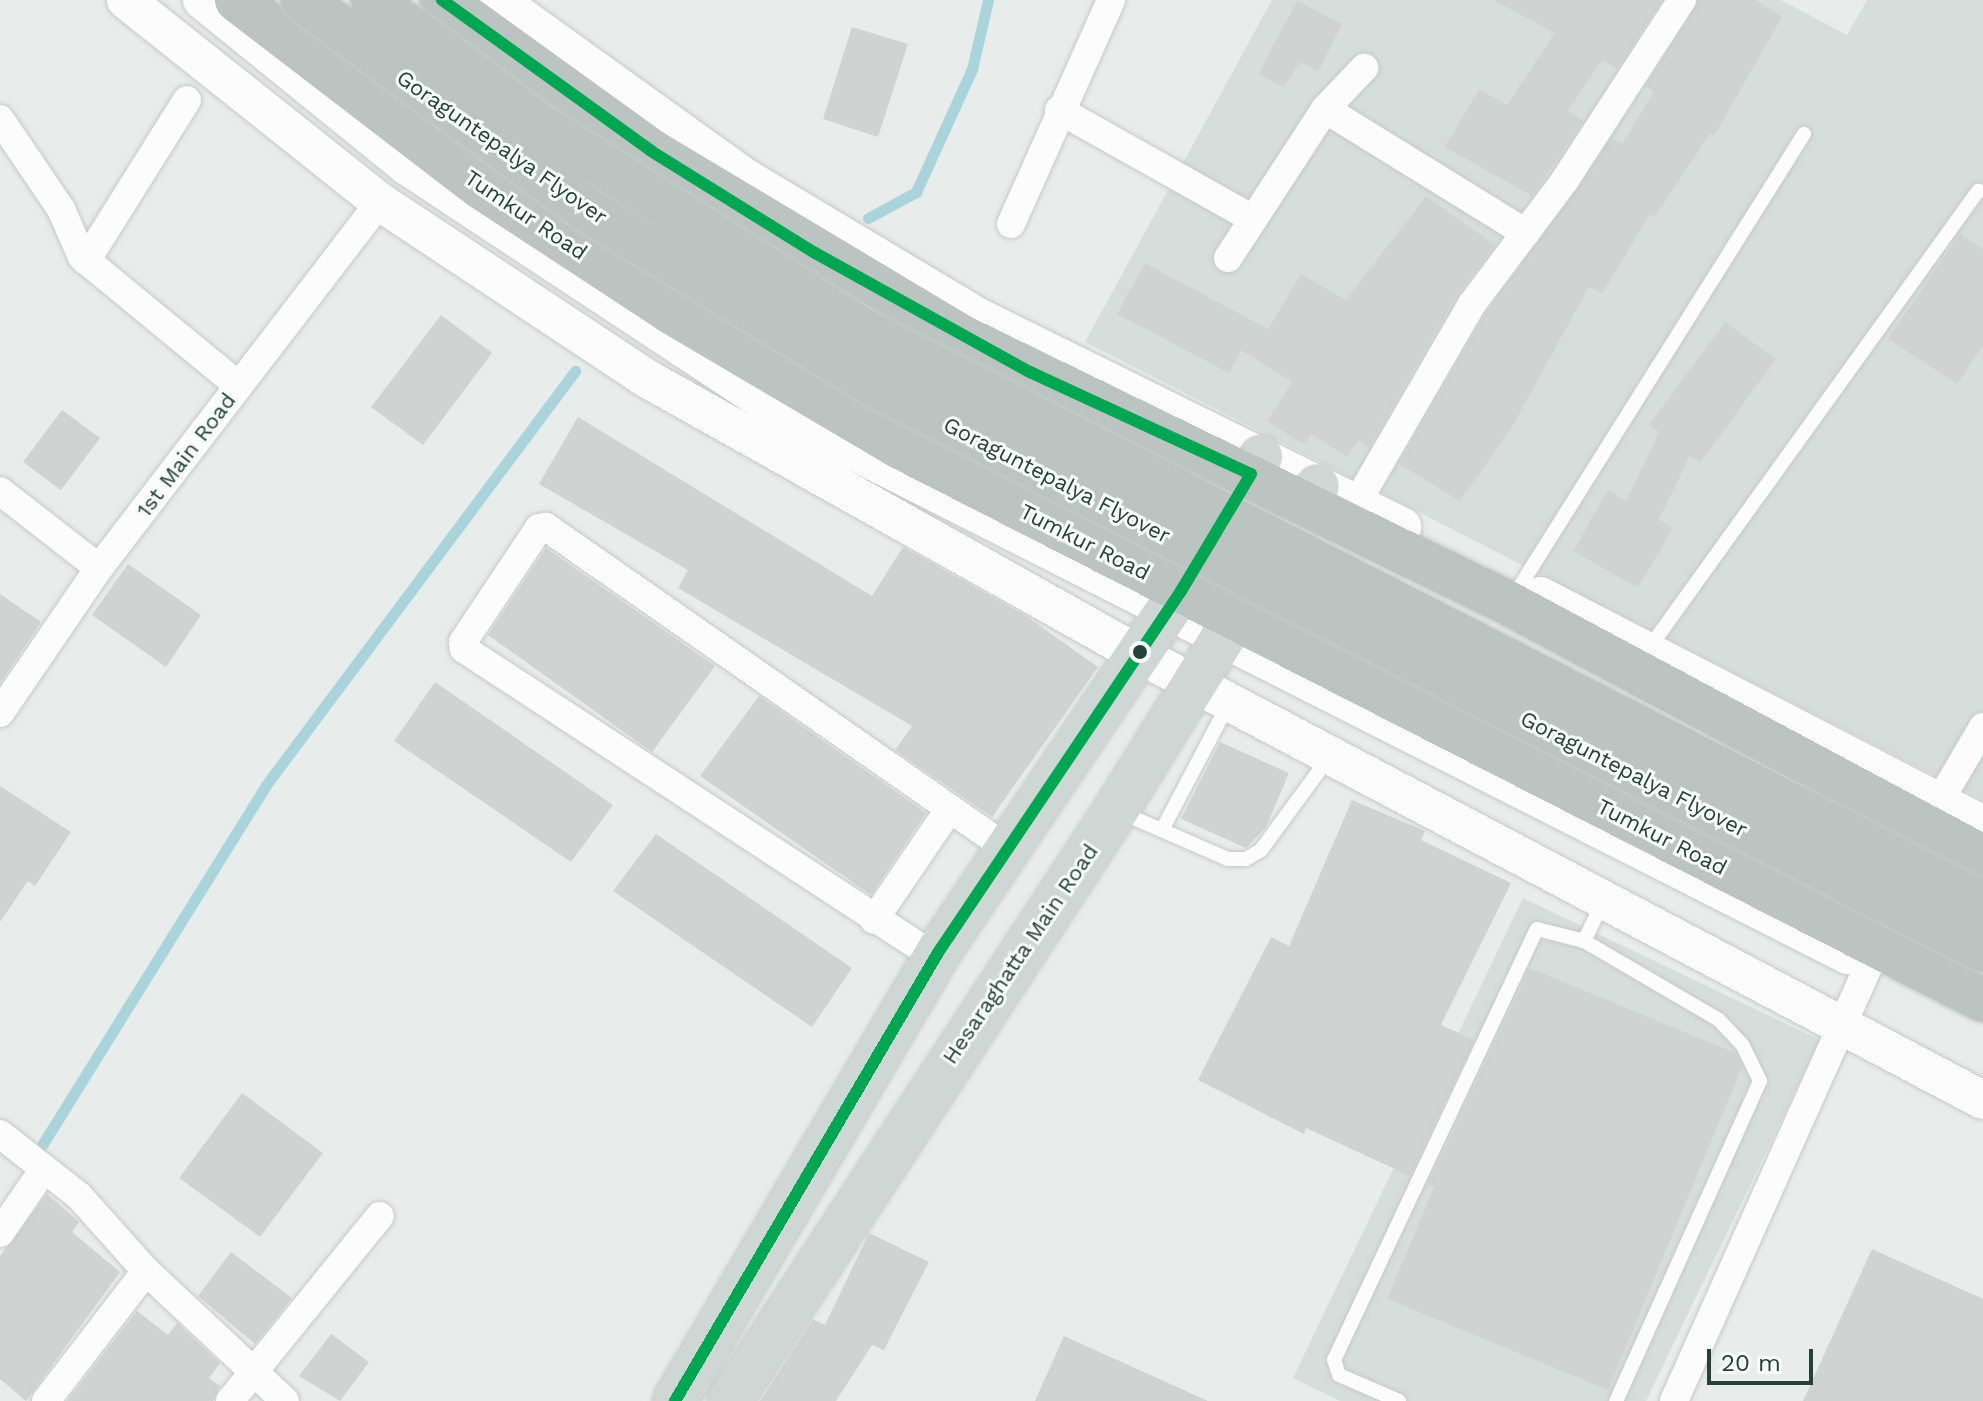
<!DOCTYPE html>
<html>
<head>
<meta charset="utf-8">
<style>
  body { margin:0 }
  #map { position:relative; width:1983px; height:1401px; overflow:hidden; background:#e8edeb; font-family:"Work Sans",sans-serif }
  div>[style] { position:absolute }
  .built>* { inset:0; background:#d6dedb }
  .stream>* { height:11px; margin:-5.5px; padding:0 5.5px; transform-origin:5.5px; border-radius:5.5px; background:#a9d4db }
  .building>* { inset:0; background:#cfd4d2 }
  .roads { filter:drop-shadow(0 0 2px #c5cac8) drop-shadow(0 0 2px #c5cac8) }
  .lane>* { height:14px; margin:-7px; padding:0 7px; transform-origin:7px; border-radius:7px; background:#fcfcfc }
  .street>* { height:28px; margin:-14px; padding:0 14px; transform-origin:14px; border-radius:14px; background:#fcfcfc }
  .secondary>* { height:38px; margin:-19px; padding:0 19px; transform-origin:19px; border-radius:19px; background:#fcfcfc }
  .primary>* { height:44px; margin:-22px; padding:0 22px; transform-origin:22px; border-radius:22px; background:#cfd7d5 }
  .highway>* { height:44px; margin:-22px; padding:0 22px; transform-origin:22px; border-radius:22px; background:#bcc4c2 }
  .bridges { filter:drop-shadow(0 0 2px #c3ccc9) drop-shadow(0 0 2px #c3ccc9) }
  .highway-bridge>* { height:44px; margin:-22px; padding:0 22px; transform-origin:22px; border-radius:22px; background:#bcc4c2 }
  .bus-1>* { height:12px; margin:-6px; padding:0 6px; transform-origin:6px; border-radius:6px; background:#00a651 }
  .dots>* { width:22px; height:22px; translate:-50% -50%; box-sizing:border-box; border:4px solid #f7fbf9; border-radius:50% }
  span { translate:-50% -50%; white-space:nowrap; text-align:center; line-height:1.15; -webkit-text-stroke:6px #f7fbf9; paint-order:stroke }
  .street-label { font-size:22px; color:#24423a }
  .scale { position:absolute; left:1707px; top:1349px; width:106px; height:36px; box-sizing:border-box; border:4px solid #24423a; border-top:0; padding-left:10px; font-size:24px; line-height:28px; white-space:nowrap; color:#24423a; -webkit-text-stroke:6px #f7fbf9; paint-order:stroke }
</style>
</head>
<body>
<div id="map">
  <div class="built">
    <div style="clip-path:polygon(1272px 0,1781px 0,1847px 35px,1867px 0,1983px 0,1983px 800px,1085px 342px)"></div>
    <div style="clip-path:polygon(1523px 898px,1820px 1040px,1646px 1401px,1340px 1401px,1293px 1378px)"></div>
  </div>
  <div class="stream">
    <div style="left:868px;top:218px;width:55px;rotate:-28.4deg"></div>
    <div style="left:916px;top:192px;width:135px;rotate:-65.5deg"></div>
    <div style="left:972px;top:69px;width:71px;rotate:-76.9deg"></div>
    <div style="left:34px;top:1158px;width:439px;rotate:-58.1deg"></div>
    <div style="left:266px;top:785px;width:517px;rotate:-53.26deg"></div>
  </div>
  <div class="building">
    <div style="clip-path:polygon(1493px 0,1662px 0,1617px 69px,1602px 60px,1568px 111px,1583px 121px,1532px 196px,1445px 147px,1479px 89px,1507px 105px,1555px 33px)"></div>
    <div style="clip-path:polygon(1699px 0,1756px 0,1782px 17px,1714px 136px,1710px 133px,1655px 217px,1650px 214px,1602px 294px,1589px 287px,1512px 427px,1460px 501px,1399px 464px,1486px 313px,1612px 138px,1622px 144px,1654px 92px,1646px 86px)"></div>
    <div style="clip-path:polygon(1297px 1px,1342px 24px,1318px 72px,1300px 62px,1284px 87px,1258px 74px)"></div>
    <div style="clip-path:polygon(852px 27px,908px 44px,878px 137px,823px 119px)"></div>
    <div style="clip-path:polygon(1426px 196px,1495px 245px,1457px 295px,1369px 447px,1358px 440px,1347px 457px,1311px 434px,1304px 445px,1267px 421px,1292px 382px,1241px 350px,1229px 373px,1117px 314px,1145px 263px,1268px 329px,1301px 274px,1346px 300px)"></div>
    <div style="clip-path:polygon(1960px 234px,1983px 249px,1983px 346px,1957px 384px,1888px 339px)"></div>
    <div style="clip-path:polygon(441px 315px,492px 353px,423px 445px,371px 407px)"></div>
    <div style="clip-path:polygon(1725px 322px,1776px 359px,1700px 463px,1690px 455px,1659px 520px,1673px 528px,1638px 588px,1573px 551px,1608px 490px,1626px 501px,1659px 432px,1649px 425px)"></div>
    <div style="clip-path:polygon(62px 410px,100px 438px,61px 490px,23px 462px)"></div>
    <div style="clip-path:polygon(578px 417px,872px 596px,903px 547px,1026px 616px,1098px 667px,992px 817px,895px 750px,912px 726px,678px 588px,688px 570px,539px 484px)"></div>
    <div style="clip-path:polygon(546px 548px,715px 666px,652px 752px,488px 635px)"></div>
    <div style="clip-path:polygon(128px 564px,201px 615px,166px 667px,92px 615px)"></div>
    <div style="clip-path:polygon(0 594px,41px 622px,0 683px)"></div>
    <div style="clip-path:polygon(435px 682px,613px 805px,571px 862px,394px 741px)"></div>
    <div style="clip-path:polygon(759px 696px,926px 813px,871px 895px,700px 776px)"></div>
    <div style="clip-path:polygon(1220px 742px,1289px 773px,1266px 827px,1246px 848px,1181px 819px)"></div>
    <div style="clip-path:polygon(0 786px,71px 832px,35px 886px,28px 881px,0 922px)"></div>
    <div style="clip-path:polygon(1352px 800px,1425px 831px,1421px 840px,1511px 883px,1441px 1025px,1474px 1040px,1410px 1176px,1306px 1128px,1304px 1134px,1198px 1080px,1271px 937px,1289px 946px)"></div>
    <div style="clip-path:polygon(656px 834px,852px 968px,812px 1027px,613px 891px)"></div>
    <div style="clip-path:polygon(1530px 968px,1735px 1053px,1742px 1067px,1608px 1390px,1387px 1299px,1434px 1187px,1428px 1184px)"></div>
    <div style="clip-path:polygon(242px 1093px,323px 1153px,260px 1237px,179px 1178px)"></div>
    <div style="clip-path:polygon(47px 1194px,79px 1222px,72px 1232px,120px 1272px,26px 1401px,0 1379px,0 1256px)"></div>
    <div style="clip-path:polygon(869px 1233px,929px 1262px,884px 1350px,872px 1345px,836px 1401px,760px 1401px,813px 1319px,825px 1325px)"></div>
    <div style="clip-path:polygon(1872px 1249px,1983px 1299px,1983px 1401px,1803px 1401px)"></div>
    <div style="clip-path:polygon(231px 1252px,292px 1298px,255px 1344px,198px 1296px)"></div>
    <div style="clip-path:polygon(137px 1311px,168px 1335px,177px 1323px,220px 1363px,209px 1378px,220px 1386px,213px 1401px,67px 1401px)"></div>
    <div style="clip-path:polygon(331px 1334px,369px 1362px,340px 1401px,299px 1376px)"></div>
    <div style="clip-path:polygon(1064px 1336px,1208px 1401px,1035px 1401px)"></div>
  </div>
  <div class="roads">
    <div class="lane">
      <div style="left:1520px;top:586px;width:534px;rotate:-57.86deg"></div>
      <div style="left:1647px;top:651px;width:567px;rotate:-54.26deg"></div>
      <div style="left:1120px;top:812px;width:118px;rotate:23.5deg"></div>
      <div style="left:1228px;top:859px;width:18px"></div>
      <div style="left:1246px;top:859px;width:17px;rotate:-31deg"></div>
      <div style="left:1261px;top:850px;width:117px;rotate:-53.7deg"></div>
      <div style="left:1162px;top:830px;width:144px;rotate:-62.2deg"></div>
      <div style="left:1584px;top:941px;width:43px;rotate:-64deg"></div>
      <div style="left:1399px;top:1401px;width:65px;rotate:-156.6deg"></div>
      <div style="left:1339px;top:1375px;width:16px;rotate:-108deg"></div>
      <div style="left:1334px;top:1360px;width:476px;rotate:-64.8deg"></div>
      <div style="left:1537px;top:929px;width:49px;rotate:14.3deg"></div>
      <div style="left:1584px;top:941px;width:156px;rotate:30.3deg"></div>
      <div style="left:1719px;top:1020px;width:35px;rotate:47deg"></div>
      <div style="left:1743px;top:1046px;width:39px;rotate:64deg"></div>
      <div style="left:1760px;top:1081px;width:351px;rotate:114.2deg"></div>
    </div>
    <div class="street">
      <div style="left:1325px;top:109px;width:236px;rotate:31.7deg"></div>
      <div style="left:1059px;top:110px;width:223px;rotate:29.3deg"></div>
      <div style="left:0;top:119px;width:109px;rotate:55.9deg"></div>
      <div style="left:61px;top:209px;width:52px;rotate:66.4deg"></div>
      <div style="left:82px;top:257px;width:203px;rotate:39.4deg"></div>
      <div style="left:1011px;top:224px;width:245px;rotate:-65.9deg"></div>
      <div style="left:1228px;top:258px;width:178px;rotate:-56.9deg"></div>
      <div style="left:1325px;top:109px;width:57px;rotate:-46.4deg"></div>
      <div style="left:86px;top:261px;width:190px;rotate:-57.9deg"></div>
      <div style="left:0;top:491px;width:125px;rotate:37.9deg"></div>
      <div style="left:1356px;top:504px;width:231px;rotate:-59.9deg"></div>
      <div style="left:1472px;top:304px;width:155px;rotate:-53.1deg"></div>
      <div style="left:1565px;top:180px;width:215px;rotate:-57deg"></div>
      <div style="left:0;top:713px;width:176px;rotate:-55.7deg"></div>
      <div style="left:99px;top:568px;width:461px;rotate:-52.5deg"></div>
      <div style="left:1939px;top:802px;width:87px;rotate:-59.6deg"></div>
      <div style="left:874px;top:920px;width:135px;rotate:-55.8deg"></div>
      <div style="left:935px;top:957px;width:563px;rotate:-146.82deg"></div>
      <div style="left:464px;top:649px;width:7px;rotate:-98deg"></div>
      <div style="left:463px;top:642px;width:137px;rotate:-56.3deg"></div>
      <div style="left:539px;top:528px;width:7px;rotate:-8deg"></div>
      <div style="left:546px;top:527px;width:563px;rotate:34.88deg"></div>
      <div style="left:0;top:1134px;width:100px;rotate:38.1deg"></div>
      <div style="left:79px;top:1196px;width:101px;rotate:48.2deg"></div>
      <div style="left:146px;top:1271px;width:190px;rotate:43.1deg"></div>
      <div style="left:0;top:1233px;width:78px;rotate:-55.5deg"></div>
      <div style="left:46px;top:1401px;width:164px;rotate:-52.4deg"></div>
      <div style="left:230px;top:1401px;width:238px;rotate:-51deg"></div>
      <div style="left:1674px;top:1401px;width:499px;rotate:-65.9deg"></div>
    </div>
    <div class="secondary">
      <div style="left:126px;top:0;width:325px;rotate:38.5deg"></div>
      <div style="left:380px;top:202px;width:317px;rotate:33.5deg"></div>
      <div style="left:644px;top:377px;width:566px;rotate:29.28deg"></div>
      <div style="left:1138px;top:654px;width:955px;rotate:27.83deg"></div>
      <div style="left:202px;top:0;width:264px;rotate:39deg"></div>
      <div style="left:407px;top:166px;width:463px;rotate:33.4deg"></div>
      <div style="left:794px;top:421px;width:1182px;rotate:26.87deg"></div>
      <div style="left:498px;top:0;width:305px;rotate:35.7deg"></div>
      <div style="left:746px;top:178px;width:273px;rotate:30.9deg"></div>
      <div style="left:980px;top:318px;width:471px;rotate:26.3deg"></div>
      <div style="left:1540px;top:596px;width:499px;rotate:27.3deg"></div>
    </div>
    <div class="primary">
      <div style="left:675px;top:1401px;width:522px;rotate:-59.6deg"></div>
      <div style="left:939px;top:951px;width:434px;rotate:-56.1deg"></div>
      <div style="left:1181px;top:591px;width:156px;rotate:-59.5deg"></div>
      <div style="left:730px;top:1401px;width:706px;rotate:-56.85deg"></div>
      <div style="left:1116px;top:810px;width:381px;rotate:-58.2deg"></div>
    </div>
    <div class="highway">
      <div style="left:237px;top:0;width:307px;rotate:37.5deg"></div>
      <div style="left:481px;top:187px;width:227px;rotate:33.3deg"></div>
      <div style="left:671px;top:312px;width:266px;rotate:30.5deg"></div>
      <div style="left:900px;top:447px;width:1216px;rotate:27.05deg"></div>
      <div style="left:442px;top:0;width:258px;rotate:35.8deg"></div>
      <div style="left:651px;top:151px;width:365px;rotate:30.9deg"></div>
      <div style="left:964px;top:338px;width:603px;rotate:25.97deg"></div>
      <div style="left:1506px;top:602px;width:541px;rotate:28.13deg"></div>
    </div>
  </div>
  <div class="bridges">
    <div class="highway-bridge">
      <div style="left:303px;top:0;width:358px;rotate:36.4deg"></div>
      <div style="left:591px;top:212px;width:337px;rotate:31.3deg"></div>
      <div style="left:879px;top:387px;width:1239px;rotate:27.02deg"></div>
      <div style="left:373px;top:0;width:206px;rotate:37.1deg"></div>
      <div style="left:537px;top:124px;width:385px;rotate:32.4deg"></div>
      <div style="left:862px;top:330px;width:1259px;rotate:27.11deg"></div>
    </div>
  </div>
  <div class="bus-1">
    <div style="left:442px;top:0;width:258px;rotate:35.8deg"></div>
    <div style="left:651px;top:151px;width:193px;rotate:31.9deg"></div>
    <div style="left:815px;top:253px;width:246px;rotate:29deg"></div>
    <div style="left:1030px;top:372px;width:243px;rotate:24.8deg"></div>
    <div style="left:1251px;top:474px;width:136px;rotate:120.9deg"></div>
    <div style="left:1181px;top:591px;width:434px;rotate:123.9deg"></div>
    <div style="left:939px;top:951px;width:522px;rotate:120.4deg"></div>
  </div>
  <div class="dots">
    <div style="left:1140px;top:652px;background:#24423a"></div>
  </div>
  <div class="street-label">
    <span style="left:502px;top:147px;rotate:35deg">Goraguntepalya Flyover</span>
    <span style="left:526px;top:215px;rotate:34deg">Tumkur Road</span>
    <span style="left:186px;top:455px;rotate:-53deg">1st Main Road</span>
    <span style="left:1057px;top:480px;rotate:27deg">Goraguntepalya Flyover</span>
    <span style="left:1085px;top:542px;rotate:27deg">Tumkur Road</span>
    <span style="left:1634px;top:774px;rotate:27deg">Goraguntepalya Flyover</span>
    <span style="left:1662px;top:837px;rotate:27deg">Tumkur Road</span>
    <span style="left:1020px;top:954px;rotate:-56deg">Hesaraghatta Main Road</span>
  </div>
  <div class="scale">20 m</div>
</div>
</body>
</html>
